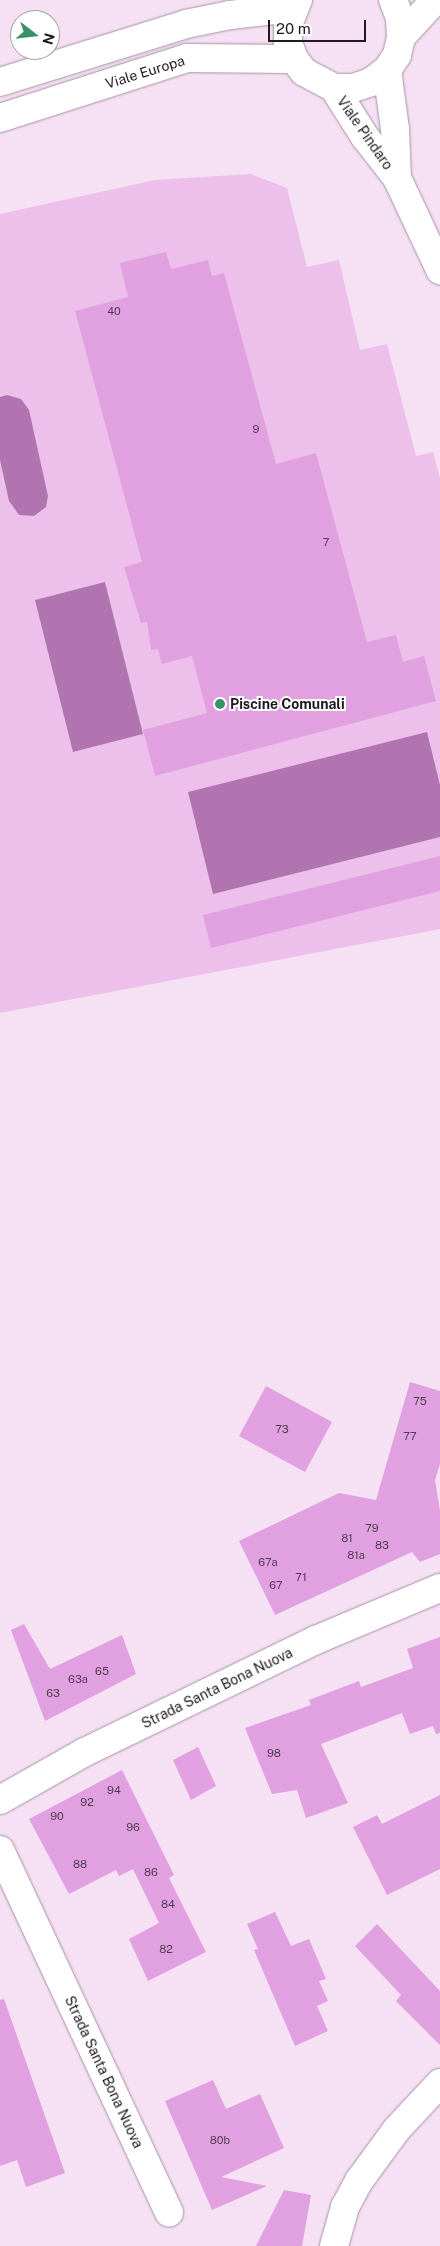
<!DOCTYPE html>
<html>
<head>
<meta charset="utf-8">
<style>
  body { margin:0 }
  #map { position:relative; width:440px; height:2246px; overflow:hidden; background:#f5e0f4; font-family:"Public Sans",sans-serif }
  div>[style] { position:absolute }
  .green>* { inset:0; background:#ecc0eb }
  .water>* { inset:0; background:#b274b1 }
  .building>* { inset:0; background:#e1a0e0 }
  .roads { filter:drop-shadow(0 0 1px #a793a6) drop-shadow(0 0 1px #a793a6) }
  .minor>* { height:28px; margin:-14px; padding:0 14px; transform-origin:14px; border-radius:14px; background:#fff }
  .major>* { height:28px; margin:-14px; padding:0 14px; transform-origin:14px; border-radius:14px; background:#fff }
  .dots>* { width:14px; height:14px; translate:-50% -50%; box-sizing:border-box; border:2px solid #fff; border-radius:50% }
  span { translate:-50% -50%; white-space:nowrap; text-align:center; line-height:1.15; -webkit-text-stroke:4px #fff; paint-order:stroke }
  .number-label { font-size:11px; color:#513b51 }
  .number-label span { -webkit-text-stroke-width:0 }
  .street-label { font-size:14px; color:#211921 }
  .poi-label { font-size:14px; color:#211921; font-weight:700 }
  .left { translate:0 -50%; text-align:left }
  .north { position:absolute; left:10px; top:10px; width:50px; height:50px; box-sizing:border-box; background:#fff; border:1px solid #a6a3a6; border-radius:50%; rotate:106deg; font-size:14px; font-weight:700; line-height:20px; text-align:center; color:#211921 }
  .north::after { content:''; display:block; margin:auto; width:18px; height:22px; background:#389167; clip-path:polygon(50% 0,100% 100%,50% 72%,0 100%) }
  .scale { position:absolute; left:268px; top:20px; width:98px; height:22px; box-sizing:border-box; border:2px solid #211921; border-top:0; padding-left:6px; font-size:15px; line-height:18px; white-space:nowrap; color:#211921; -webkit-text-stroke:4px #fff; paint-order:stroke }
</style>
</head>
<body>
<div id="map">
  <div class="green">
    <div style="clip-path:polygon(251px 174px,287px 188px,307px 267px,339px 260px,360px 350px,387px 344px,416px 456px,433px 452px,440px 478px,440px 929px,0 1013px,0 214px,155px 180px)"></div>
  </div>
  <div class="water">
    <div style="clip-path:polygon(7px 395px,21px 399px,29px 410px,48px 496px,46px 507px,34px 516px,19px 515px,9px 501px,0 460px,0 397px)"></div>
    <div style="clip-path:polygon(105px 582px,143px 734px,73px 752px,35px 600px)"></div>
    <div style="clip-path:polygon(427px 732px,440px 785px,440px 837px,213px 894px,188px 792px)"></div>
  </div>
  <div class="building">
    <div style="clip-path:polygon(166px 252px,171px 269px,208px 260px,212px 276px,224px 273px,276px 464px,316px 453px,367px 642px,396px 635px,403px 662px,424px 656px,436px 701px,155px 776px,143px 730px,207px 713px,192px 656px,162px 664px,158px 649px,151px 650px,147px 622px,141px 623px,124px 567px,142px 562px,75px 311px,128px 297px,120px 263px)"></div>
    <div style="clip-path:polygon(440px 856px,440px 891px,211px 948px,203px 915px)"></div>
    <div style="clip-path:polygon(410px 1382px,440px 1391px,440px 1464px,435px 1480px,440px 1511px,440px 1554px,420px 1562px,412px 1552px,275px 1615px,239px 1541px,339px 1493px,376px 1500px)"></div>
    <div style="clip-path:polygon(266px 1386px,332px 1422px,305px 1472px,239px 1436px)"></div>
    <div style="clip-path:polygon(24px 1624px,50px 1669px,122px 1635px,136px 1674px,45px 1721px,11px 1630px)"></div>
    <div style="clip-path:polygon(440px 1637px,440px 1733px,436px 1734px,433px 1726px,410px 1734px,402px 1713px,321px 1744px,348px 1803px,306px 1818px,297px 1790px,272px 1794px,245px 1728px,311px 1705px,309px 1700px,359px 1681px,361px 1687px,413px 1668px,407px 1649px)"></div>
    <div style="clip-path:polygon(198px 1747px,216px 1786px,191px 1800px,173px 1760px)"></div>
    <div style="clip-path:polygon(122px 1770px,174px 1875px,169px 1878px,206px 1952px,148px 1981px,129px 1939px,159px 1923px,133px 1869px,119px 1876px,116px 1870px,69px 1894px,29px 1819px)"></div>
    <div style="clip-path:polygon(440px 1795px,440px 1869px,387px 1895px,353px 1827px,377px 1815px,382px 1824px)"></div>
    <div style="clip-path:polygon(275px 1912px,291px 1946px,309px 1939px,326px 1979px,319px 1981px,328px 2001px,317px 2006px,328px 2031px,295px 2046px,254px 1950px,258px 1949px,247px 1924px)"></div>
    <div style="clip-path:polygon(377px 1924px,440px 1991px,440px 2045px,396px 2001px,401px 1995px,355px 1946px)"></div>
    <div style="clip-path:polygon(4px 1999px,65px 2173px,26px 2187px,17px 2160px,0 2166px,0 2000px)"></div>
    <div style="clip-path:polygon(213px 2080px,226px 2109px,260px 2094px,284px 2148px,221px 2177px,267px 2186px,212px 2210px,165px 2101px)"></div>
    <div style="clip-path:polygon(284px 2190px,311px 2195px,302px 2246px,256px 2246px)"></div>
  </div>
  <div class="roads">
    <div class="minor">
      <div style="left:298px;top:0;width:27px;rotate:112deg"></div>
      <div style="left:288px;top:25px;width:17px;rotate:90deg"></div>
      <div style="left:288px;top:42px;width:18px;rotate:71deg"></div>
      <div style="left:294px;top:59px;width:16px;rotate:52deg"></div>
      <div style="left:304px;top:72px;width:34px;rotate:28deg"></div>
      <div style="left:334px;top:88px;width:19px"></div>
      <div style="left:353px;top:88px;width:19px;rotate:-18deg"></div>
      <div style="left:371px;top:82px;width:20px;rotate:-37deg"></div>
      <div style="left:387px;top:70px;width:18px;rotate:-56deg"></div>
      <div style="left:397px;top:55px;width:18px;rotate:-77deg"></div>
      <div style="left:401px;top:37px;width:19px;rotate:-93deg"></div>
      <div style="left:400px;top:18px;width:19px;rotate:-111deg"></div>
      <div style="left:401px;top:37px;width:50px;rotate:-47.4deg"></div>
      <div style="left:387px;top:70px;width:60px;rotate:82.3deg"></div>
      <div style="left:395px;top:129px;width:49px;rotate:87.7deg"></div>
      <div style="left:334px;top:88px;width:58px;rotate:57.7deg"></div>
      <div style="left:365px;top:137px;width:52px;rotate:52deg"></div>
      <div style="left:397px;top:178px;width:102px;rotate:64.9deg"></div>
      <div style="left:0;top:1800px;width:98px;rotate:-29.5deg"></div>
      <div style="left:85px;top:1752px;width:257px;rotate:-25.9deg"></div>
      <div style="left:316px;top:1640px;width:134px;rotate:-22.8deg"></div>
      <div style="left:0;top:1850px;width:400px;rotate:65deg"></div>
      <div style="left:334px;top:2246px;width:41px;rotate:-74.2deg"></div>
      <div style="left:345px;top:2207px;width:30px;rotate:-62deg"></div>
      <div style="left:359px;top:2181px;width:64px;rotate:-53.8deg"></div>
      <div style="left:397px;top:2129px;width:63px;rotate:-46.9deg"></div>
    </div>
    <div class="major">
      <div style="left:0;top:82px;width:195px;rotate:-17.3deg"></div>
      <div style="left:186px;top:24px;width:45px;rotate:-11.6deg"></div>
      <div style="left:230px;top:15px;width:62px;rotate:-6.4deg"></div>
      <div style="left:0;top:118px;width:196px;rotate:-17.8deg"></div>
      <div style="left:187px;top:58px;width:107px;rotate:0.5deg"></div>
    </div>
  </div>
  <div class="dots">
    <div style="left:220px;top:704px;background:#389167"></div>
  </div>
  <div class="number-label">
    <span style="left:114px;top:311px">40</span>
    <span style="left:256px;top:429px">9</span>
    <span style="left:326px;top:542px">7</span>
    <span style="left:420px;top:1401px">75</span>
    <span style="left:282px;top:1429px">73</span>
    <span style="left:410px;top:1436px">77</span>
    <span style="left:372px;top:1528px">79</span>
    <span style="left:347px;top:1538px">81</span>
    <span style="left:382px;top:1545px">83</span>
    <span style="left:356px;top:1555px">81a</span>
    <span style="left:268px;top:1562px">67a</span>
    <span style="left:301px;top:1577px">71</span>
    <span style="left:276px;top:1585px">67</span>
    <span style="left:102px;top:1671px">65</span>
    <span style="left:78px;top:1679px">63a</span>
    <span style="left:53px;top:1693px">63</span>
    <span style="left:274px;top:1753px">98</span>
    <span style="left:114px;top:1790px">94</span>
    <span style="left:87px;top:1802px">92</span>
    <span style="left:57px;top:1816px">90</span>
    <span style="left:133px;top:1827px">96</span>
    <span style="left:80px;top:1864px">88</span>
    <span style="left:151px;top:1872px">86</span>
    <span style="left:168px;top:1904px">84</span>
    <span style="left:166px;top:1949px">82</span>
    <span style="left:220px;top:2140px">80b</span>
  </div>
  <div class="street-label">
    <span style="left:145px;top:72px;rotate:-17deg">Viale Europa</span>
    <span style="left:365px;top:133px;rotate:55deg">Viale Pindaro</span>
    <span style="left:217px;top:1688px;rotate:-26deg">Strada Santa Bona Nuova</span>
    <span style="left:104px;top:2072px;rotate:65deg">Strada Santa Bona Nuova</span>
  </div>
  <div class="poi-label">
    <span class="left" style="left:230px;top:704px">Piscine Comunali</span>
  </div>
  <div class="north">N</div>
  <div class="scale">20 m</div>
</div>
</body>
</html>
